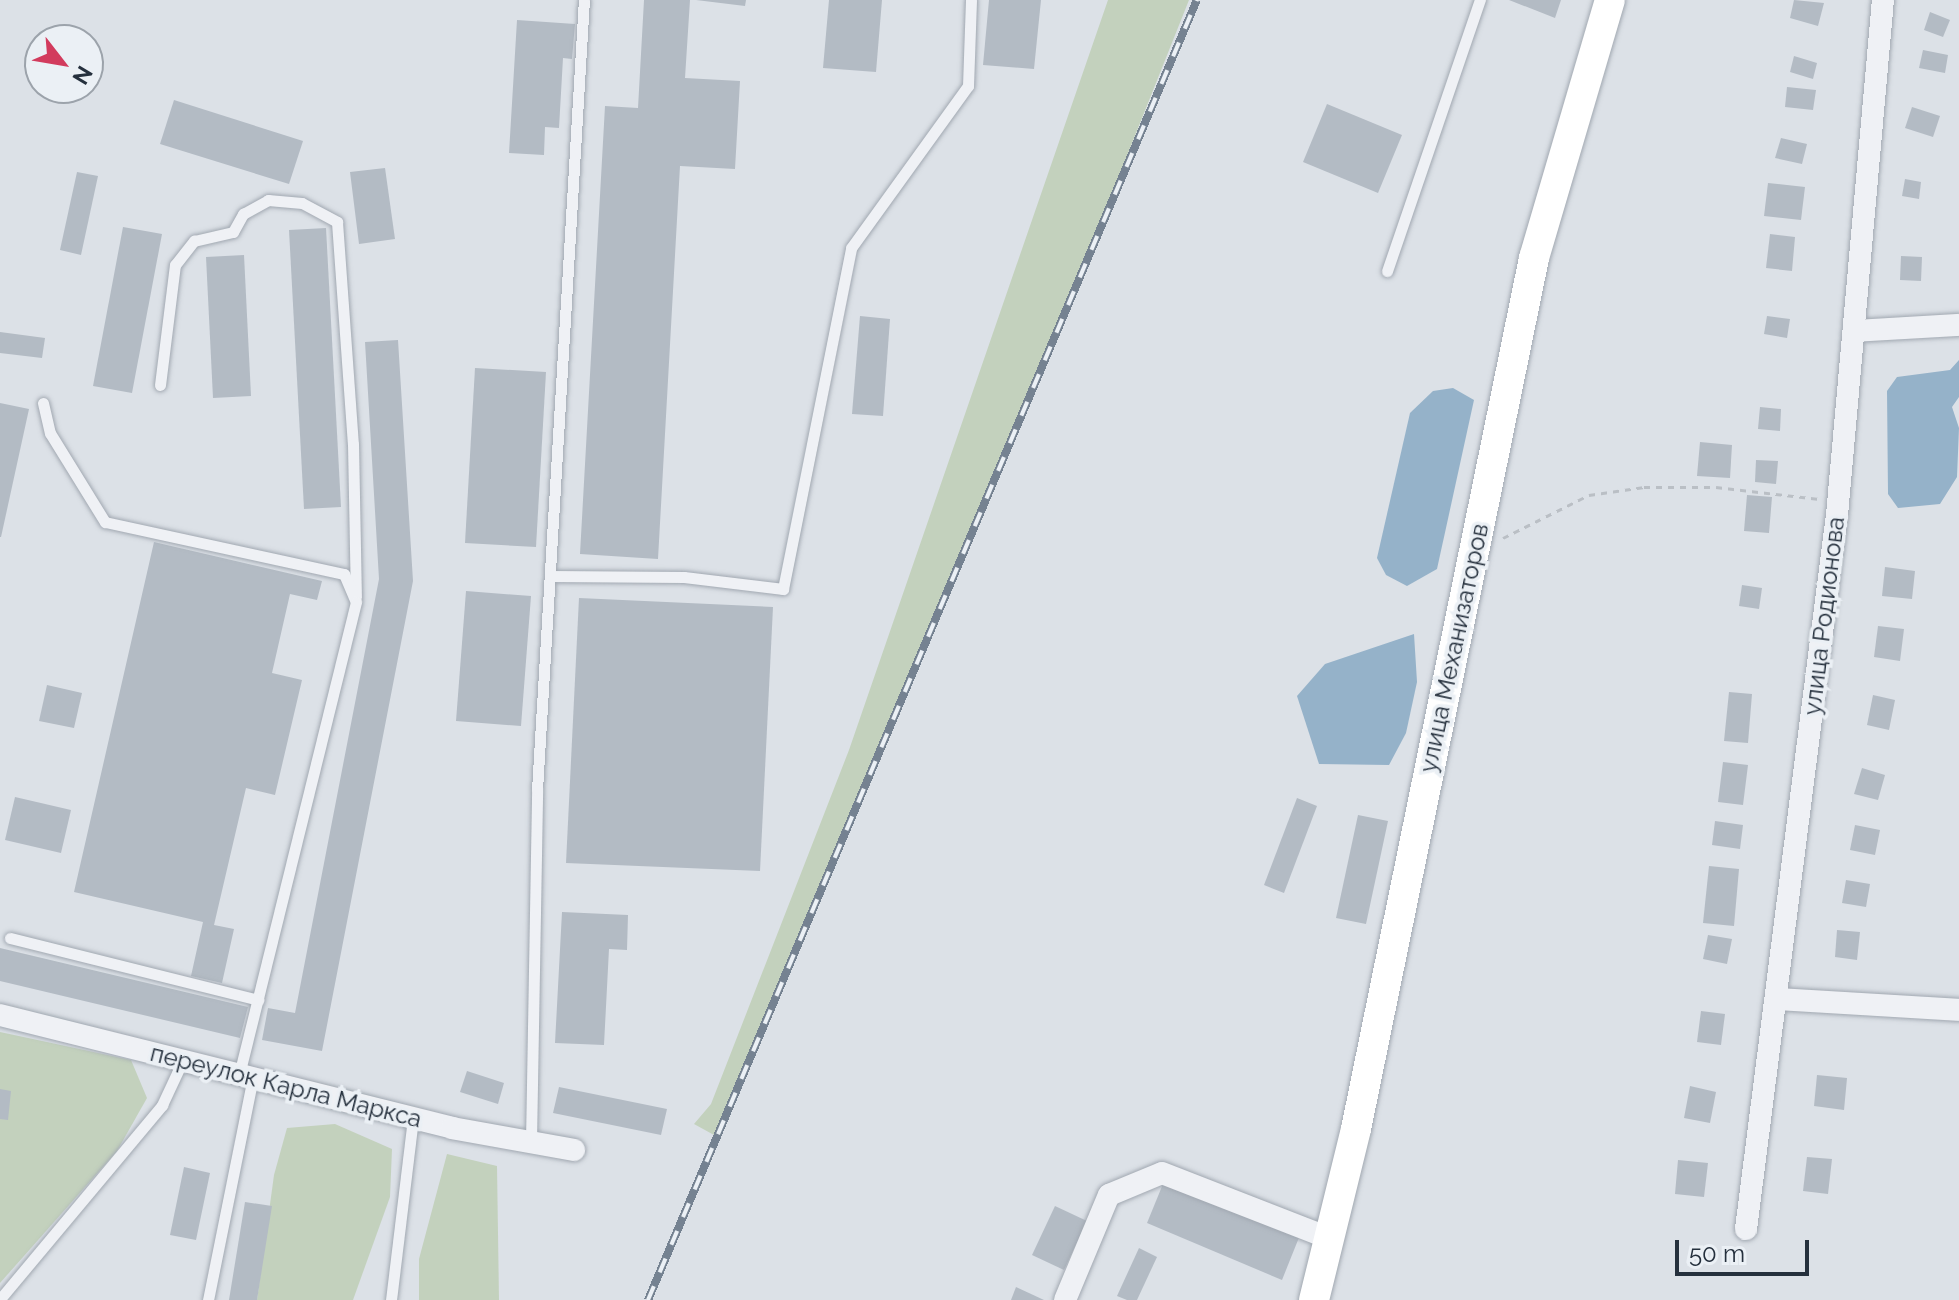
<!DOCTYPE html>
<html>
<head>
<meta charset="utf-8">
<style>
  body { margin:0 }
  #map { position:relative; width:1959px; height:1300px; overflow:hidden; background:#dce1e7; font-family:Raleway,sans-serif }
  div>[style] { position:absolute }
  .green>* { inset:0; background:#c3d1bd }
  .water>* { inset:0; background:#95b2c9 }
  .building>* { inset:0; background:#b3bbc4 }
  .path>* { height:3px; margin-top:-1.5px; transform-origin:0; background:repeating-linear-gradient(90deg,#babfc5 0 6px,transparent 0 12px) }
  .roads { filter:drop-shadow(0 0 2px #a1a8b1) drop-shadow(0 0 2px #a1a8b1) }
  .lane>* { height:11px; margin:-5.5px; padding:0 5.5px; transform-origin:5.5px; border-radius:5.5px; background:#eff1f5 }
  .street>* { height:22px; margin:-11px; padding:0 11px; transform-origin:11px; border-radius:11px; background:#eff1f5 }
  .secondary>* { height:30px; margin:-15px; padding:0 15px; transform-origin:15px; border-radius:15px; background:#fff }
  .rail>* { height:8px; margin-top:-4px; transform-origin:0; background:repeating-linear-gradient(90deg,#ebf0f5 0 15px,#758291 0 30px); box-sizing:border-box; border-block:2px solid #758291 }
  span { translate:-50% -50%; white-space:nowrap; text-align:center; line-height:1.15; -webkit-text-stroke:7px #ebf0f5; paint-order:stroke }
  .street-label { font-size:24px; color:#25303d }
  .north { position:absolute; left:24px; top:24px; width:80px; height:80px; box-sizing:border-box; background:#ebf0f5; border:2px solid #9ca3ab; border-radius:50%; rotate:121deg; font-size:22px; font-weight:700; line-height:32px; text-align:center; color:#25303d }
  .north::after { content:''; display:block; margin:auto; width:28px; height:36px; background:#d23b5d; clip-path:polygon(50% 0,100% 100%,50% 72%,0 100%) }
  .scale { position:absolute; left:1675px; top:1240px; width:134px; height:36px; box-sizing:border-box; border:4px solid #25303d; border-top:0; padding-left:10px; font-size:24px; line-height:28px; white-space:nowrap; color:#25303d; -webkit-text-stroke:6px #ebf0f5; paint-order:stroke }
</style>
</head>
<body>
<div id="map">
  <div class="green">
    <div style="clip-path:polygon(1108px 0,1189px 0,1058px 329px,714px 1135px,694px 1124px,711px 1104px,849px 750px)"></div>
    <div style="clip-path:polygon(0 1032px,131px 1060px,147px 1098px,117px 1151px,0 1283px)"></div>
    <div style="clip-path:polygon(335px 1124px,392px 1149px,390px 1197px,353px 1300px,257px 1300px,274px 1175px,287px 1128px)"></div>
    <div style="clip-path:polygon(447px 1154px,497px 1166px,499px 1300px,419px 1300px,419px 1259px)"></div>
  </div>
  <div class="water">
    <div style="clip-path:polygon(1959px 360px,1959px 397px,1952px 407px,1959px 428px,1957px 477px,1940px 504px,1898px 508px,1888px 494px,1887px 391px,1897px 377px,1950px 370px)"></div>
    <div style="clip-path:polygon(1453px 388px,1474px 400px,1437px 569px,1407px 586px,1386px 575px,1377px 558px,1410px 413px,1433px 391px)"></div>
    <div style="clip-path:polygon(1414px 634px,1417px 682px,1406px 733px,1389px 765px,1319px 764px,1297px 696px,1325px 664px)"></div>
  </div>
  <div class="building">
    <div style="clip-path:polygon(644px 0,690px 0,685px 78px,740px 81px,735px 169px,680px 166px,658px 559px,580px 554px,605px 106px,638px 108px)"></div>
    <div style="clip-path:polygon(696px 0,746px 0,745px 6px)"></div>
    <div style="clip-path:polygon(829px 0,882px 0,876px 72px,823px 68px)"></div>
    <div style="clip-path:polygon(989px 0,1041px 0,1034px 69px,983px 65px)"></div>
    <div style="clip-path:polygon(1509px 0,1561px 0,1555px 18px)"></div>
    <div style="clip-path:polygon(1794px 0,1824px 3px,1818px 26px,1790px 18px)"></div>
    <div style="clip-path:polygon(1930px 12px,1950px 20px,1943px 37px,1924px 30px)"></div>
    <div style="clip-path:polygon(517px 20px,575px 24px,572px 59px,563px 58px,559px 128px,545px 127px,544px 155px,509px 153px)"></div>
    <div style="clip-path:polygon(1923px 50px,1948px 55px,1945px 73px,1919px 68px)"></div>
    <div style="clip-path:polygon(1794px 56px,1817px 63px,1813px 79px,1790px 72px)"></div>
    <div style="clip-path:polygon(1787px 87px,1816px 90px,1813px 110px,1785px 107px)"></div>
    <div style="clip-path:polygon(174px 100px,303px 141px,289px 184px,160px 144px)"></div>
    <div style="clip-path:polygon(1327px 104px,1402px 135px,1378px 193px,1303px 162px)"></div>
    <div style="clip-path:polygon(1912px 107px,1940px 116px,1933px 137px,1905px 128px)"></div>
    <div style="clip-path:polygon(1781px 138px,1807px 144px,1802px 164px,1775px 158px)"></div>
    <div style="clip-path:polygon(385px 168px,395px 239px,359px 244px,350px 172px)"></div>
    <div style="clip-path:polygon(77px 172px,98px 176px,81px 255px,60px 250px)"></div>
    <div style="clip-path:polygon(1905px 179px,1921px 182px,1919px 199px,1902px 196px)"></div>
    <div style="clip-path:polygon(1768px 183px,1805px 187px,1801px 220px,1764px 216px)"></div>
    <div style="clip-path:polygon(123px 227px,162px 234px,132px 393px,93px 386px)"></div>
    <div style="clip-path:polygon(326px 228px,341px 507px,304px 509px,289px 230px)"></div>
    <div style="clip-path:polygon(1770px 234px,1795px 237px,1792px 271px,1766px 268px)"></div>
    <div style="clip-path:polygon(244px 255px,251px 396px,213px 398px,206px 257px)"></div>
    <div style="clip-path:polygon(1901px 256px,1922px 257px,1921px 281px,1900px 280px)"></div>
    <div style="clip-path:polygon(860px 316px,890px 319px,883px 416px,852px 414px)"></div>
    <div style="clip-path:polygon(1767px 316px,1790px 319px,1787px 338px,1764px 334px)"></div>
    <div style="clip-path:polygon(0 332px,45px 338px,42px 358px,0 353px)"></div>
    <div style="clip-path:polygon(398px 340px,413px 581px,322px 1051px,262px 1040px,268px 1008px,295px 1013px,379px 579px,365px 342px)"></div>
    <div style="clip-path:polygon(475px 368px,546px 372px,536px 547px,465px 543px)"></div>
    <div style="clip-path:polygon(0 403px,29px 409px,1px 537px,0 537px)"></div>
    <div style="clip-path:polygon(1760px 407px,1781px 409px,1780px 431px,1758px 429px)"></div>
    <div style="clip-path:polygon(1700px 442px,1732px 445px,1730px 478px,1697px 476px)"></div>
    <div style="clip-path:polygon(1756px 460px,1778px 461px,1776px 484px,1755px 482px)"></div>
    <div style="clip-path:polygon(1747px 495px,1772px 497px,1769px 533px,1744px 531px)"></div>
    <div style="clip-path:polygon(154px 542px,322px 581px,317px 600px,290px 594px,272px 673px,302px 680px,275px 795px,246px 788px,214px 925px,234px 929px,222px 983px,191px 976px,203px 922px,74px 892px)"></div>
    <div style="clip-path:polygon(1885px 567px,1915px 571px,1912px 599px,1882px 596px)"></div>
    <div style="clip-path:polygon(1742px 585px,1762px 588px,1759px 609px,1739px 606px)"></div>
    <div style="clip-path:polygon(466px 591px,531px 596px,521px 726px,456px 721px)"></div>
    <div style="clip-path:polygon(579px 598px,773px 607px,760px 871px,566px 863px)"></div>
    <div style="clip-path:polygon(1878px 626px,1904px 629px,1900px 661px,1874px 657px)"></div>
    <div style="clip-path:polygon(47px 685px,82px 693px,74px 728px,39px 721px)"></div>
    <div style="clip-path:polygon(1729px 692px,1752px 694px,1748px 743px,1724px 741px)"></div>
    <div style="clip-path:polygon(1873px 695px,1895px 700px,1889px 730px,1867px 725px)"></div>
    <div style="clip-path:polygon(1723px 762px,1748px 765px,1743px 805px,1718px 802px)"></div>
    <div style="clip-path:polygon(1862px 768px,1885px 775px,1878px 800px,1854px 794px)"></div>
    <div style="clip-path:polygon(15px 797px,71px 810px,61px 853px,5px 840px)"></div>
    <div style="clip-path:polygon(1297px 798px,1317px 806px,1284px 893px,1264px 885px)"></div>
    <div style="clip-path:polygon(1358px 815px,1388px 821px,1366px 924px,1336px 918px)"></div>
    <div style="clip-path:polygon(1715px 821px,1743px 825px,1740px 849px,1712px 845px)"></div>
    <div style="clip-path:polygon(1855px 825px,1880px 830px,1875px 855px,1850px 850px)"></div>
    <div style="clip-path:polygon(1709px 866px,1739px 869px,1734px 926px,1703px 923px)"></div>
    <div style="clip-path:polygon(1846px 880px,1870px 884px,1866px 907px,1842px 903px)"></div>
    <div style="clip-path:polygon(562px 912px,628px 915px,627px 950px,609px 949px,604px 1045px,555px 1043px)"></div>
    <div style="clip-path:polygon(1837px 930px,1860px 932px,1857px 960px,1835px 957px)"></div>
    <div style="clip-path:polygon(1708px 935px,1732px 939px,1727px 964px,1703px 959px)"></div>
    <div style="clip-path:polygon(0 948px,248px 1007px,240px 1038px,0 981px)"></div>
    <div style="clip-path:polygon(1701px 1011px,1725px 1014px,1721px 1045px,1697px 1042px)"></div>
    <div style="clip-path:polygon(467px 1071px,504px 1083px,498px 1104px,460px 1092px)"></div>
    <div style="clip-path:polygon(1817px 1075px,1847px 1078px,1844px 1110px,1814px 1106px)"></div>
    <div style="clip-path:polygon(1690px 1086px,1716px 1092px,1710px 1123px,1684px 1118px)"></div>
    <div style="clip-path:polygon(559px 1087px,667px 1109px,661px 1135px,553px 1113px)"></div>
    <div style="clip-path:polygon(0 1089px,11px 1091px,8px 1120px,0 1119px)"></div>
    <div style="clip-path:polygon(1807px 1157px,1832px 1159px,1828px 1194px,1803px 1191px)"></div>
    <div style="clip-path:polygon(1678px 1160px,1708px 1163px,1704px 1197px,1675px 1194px)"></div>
    <div style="clip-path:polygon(184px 1167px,210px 1173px,196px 1240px,170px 1235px)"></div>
    <div style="clip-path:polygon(1165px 1179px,1300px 1235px,1282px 1280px,1147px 1223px)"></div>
    <div style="clip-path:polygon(245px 1202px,272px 1206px,257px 1300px,229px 1300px)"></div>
    <div style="clip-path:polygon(1055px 1206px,1087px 1221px,1064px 1270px,1032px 1255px)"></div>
    <div style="clip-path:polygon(1139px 1248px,1157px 1257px,1137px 1300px,1127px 1300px,1117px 1296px)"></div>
    <div style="clip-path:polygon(1016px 1287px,1044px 1300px,1011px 1300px)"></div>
  </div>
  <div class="path">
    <div style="left:1503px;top:538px;width:96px;rotate:-26.6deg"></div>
    <div style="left:1589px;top:495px;width:56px;rotate:-8.3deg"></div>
    <div style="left:1644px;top:487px;width:72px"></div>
    <div style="left:1716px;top:487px;width:104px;rotate:6.6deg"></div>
  </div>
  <div class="roads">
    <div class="lane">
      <div style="left:1387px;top:271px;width:287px;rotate:-71.1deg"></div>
      <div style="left:160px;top:385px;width:121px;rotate:-82.9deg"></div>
      <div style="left:175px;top:265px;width:31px;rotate:-52deg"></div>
      <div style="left:194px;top:241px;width:40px;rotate:-13deg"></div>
      <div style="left:233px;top:232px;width:21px;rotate:-61deg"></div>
      <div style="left:243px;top:214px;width:29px;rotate:-29deg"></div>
      <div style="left:268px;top:200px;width:34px;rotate:5deg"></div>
      <div style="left:302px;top:203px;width:40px;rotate:28deg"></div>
      <div style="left:337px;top:222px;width:223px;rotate:85.9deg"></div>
      <div style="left:353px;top:444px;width:153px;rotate:88.9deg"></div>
      <div style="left:43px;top:403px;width:31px;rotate:77deg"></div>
      <div style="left:50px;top:433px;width:105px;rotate:58.3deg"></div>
      <div style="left:105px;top:522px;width:245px;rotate:12.3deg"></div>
      <div style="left:344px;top:574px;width:30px;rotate:67deg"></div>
      <div style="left:356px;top:602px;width:486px;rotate:103.9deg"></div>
      <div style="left:550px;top:576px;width:134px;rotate:0.4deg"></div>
      <div style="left:684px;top:577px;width:100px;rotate:6.9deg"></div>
      <div style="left:783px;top:589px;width:348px;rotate:-78.7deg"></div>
      <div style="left:851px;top:248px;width:200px;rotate:-54.2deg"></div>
      <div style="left:968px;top:86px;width:86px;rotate:-88deg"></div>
      <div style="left:10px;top:938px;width:256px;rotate:14deg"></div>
      <div style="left:531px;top:1142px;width:352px;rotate:-89deg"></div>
      <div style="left:537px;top:790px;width:791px;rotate:-86.6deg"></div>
      <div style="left:0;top:1299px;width:253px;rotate:-50.1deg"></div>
      <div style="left:162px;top:1105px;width:50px;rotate:-65deg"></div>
      <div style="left:208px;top:1300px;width:227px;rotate:-78.6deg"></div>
      <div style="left:391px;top:1300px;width:183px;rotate:-83.1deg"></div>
    </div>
    <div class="street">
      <div style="left:1854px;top:331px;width:105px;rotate:-3.3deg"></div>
      <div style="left:1776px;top:999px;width:183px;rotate:3.4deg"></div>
      <div style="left:0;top:1015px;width:466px;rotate:14deg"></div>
      <div style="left:452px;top:1128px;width:124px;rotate:10.2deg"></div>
      <div style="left:1746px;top:1229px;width:720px;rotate:-82.74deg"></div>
      <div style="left:1837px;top:515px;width:517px;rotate:-84.9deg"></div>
      <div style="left:1065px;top:1300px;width:114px;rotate:-67.3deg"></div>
      <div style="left:1109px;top:1195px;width:57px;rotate:-22.5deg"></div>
      <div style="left:1162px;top:1173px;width:179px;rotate:21.3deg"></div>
    </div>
    <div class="secondary">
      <div style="left:1314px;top:1300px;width:176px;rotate:-76.2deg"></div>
      <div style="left:1356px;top:1129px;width:889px;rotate:-78.45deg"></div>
      <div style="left:1534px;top:258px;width:269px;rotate:-73.6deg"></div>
    </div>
  </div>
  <div class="rail">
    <div style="left:648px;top:1300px;width:1411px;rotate:-67.11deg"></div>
  </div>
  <div class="street-label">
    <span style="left:1824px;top:616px;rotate:-83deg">улица Родионова</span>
    <span style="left:1454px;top:648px;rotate:-78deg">улица Механизаторов</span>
    <span style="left:286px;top:1086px;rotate:14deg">переулок Карла Маркса</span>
  </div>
  <div class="north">N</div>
  <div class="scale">50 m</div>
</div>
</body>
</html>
